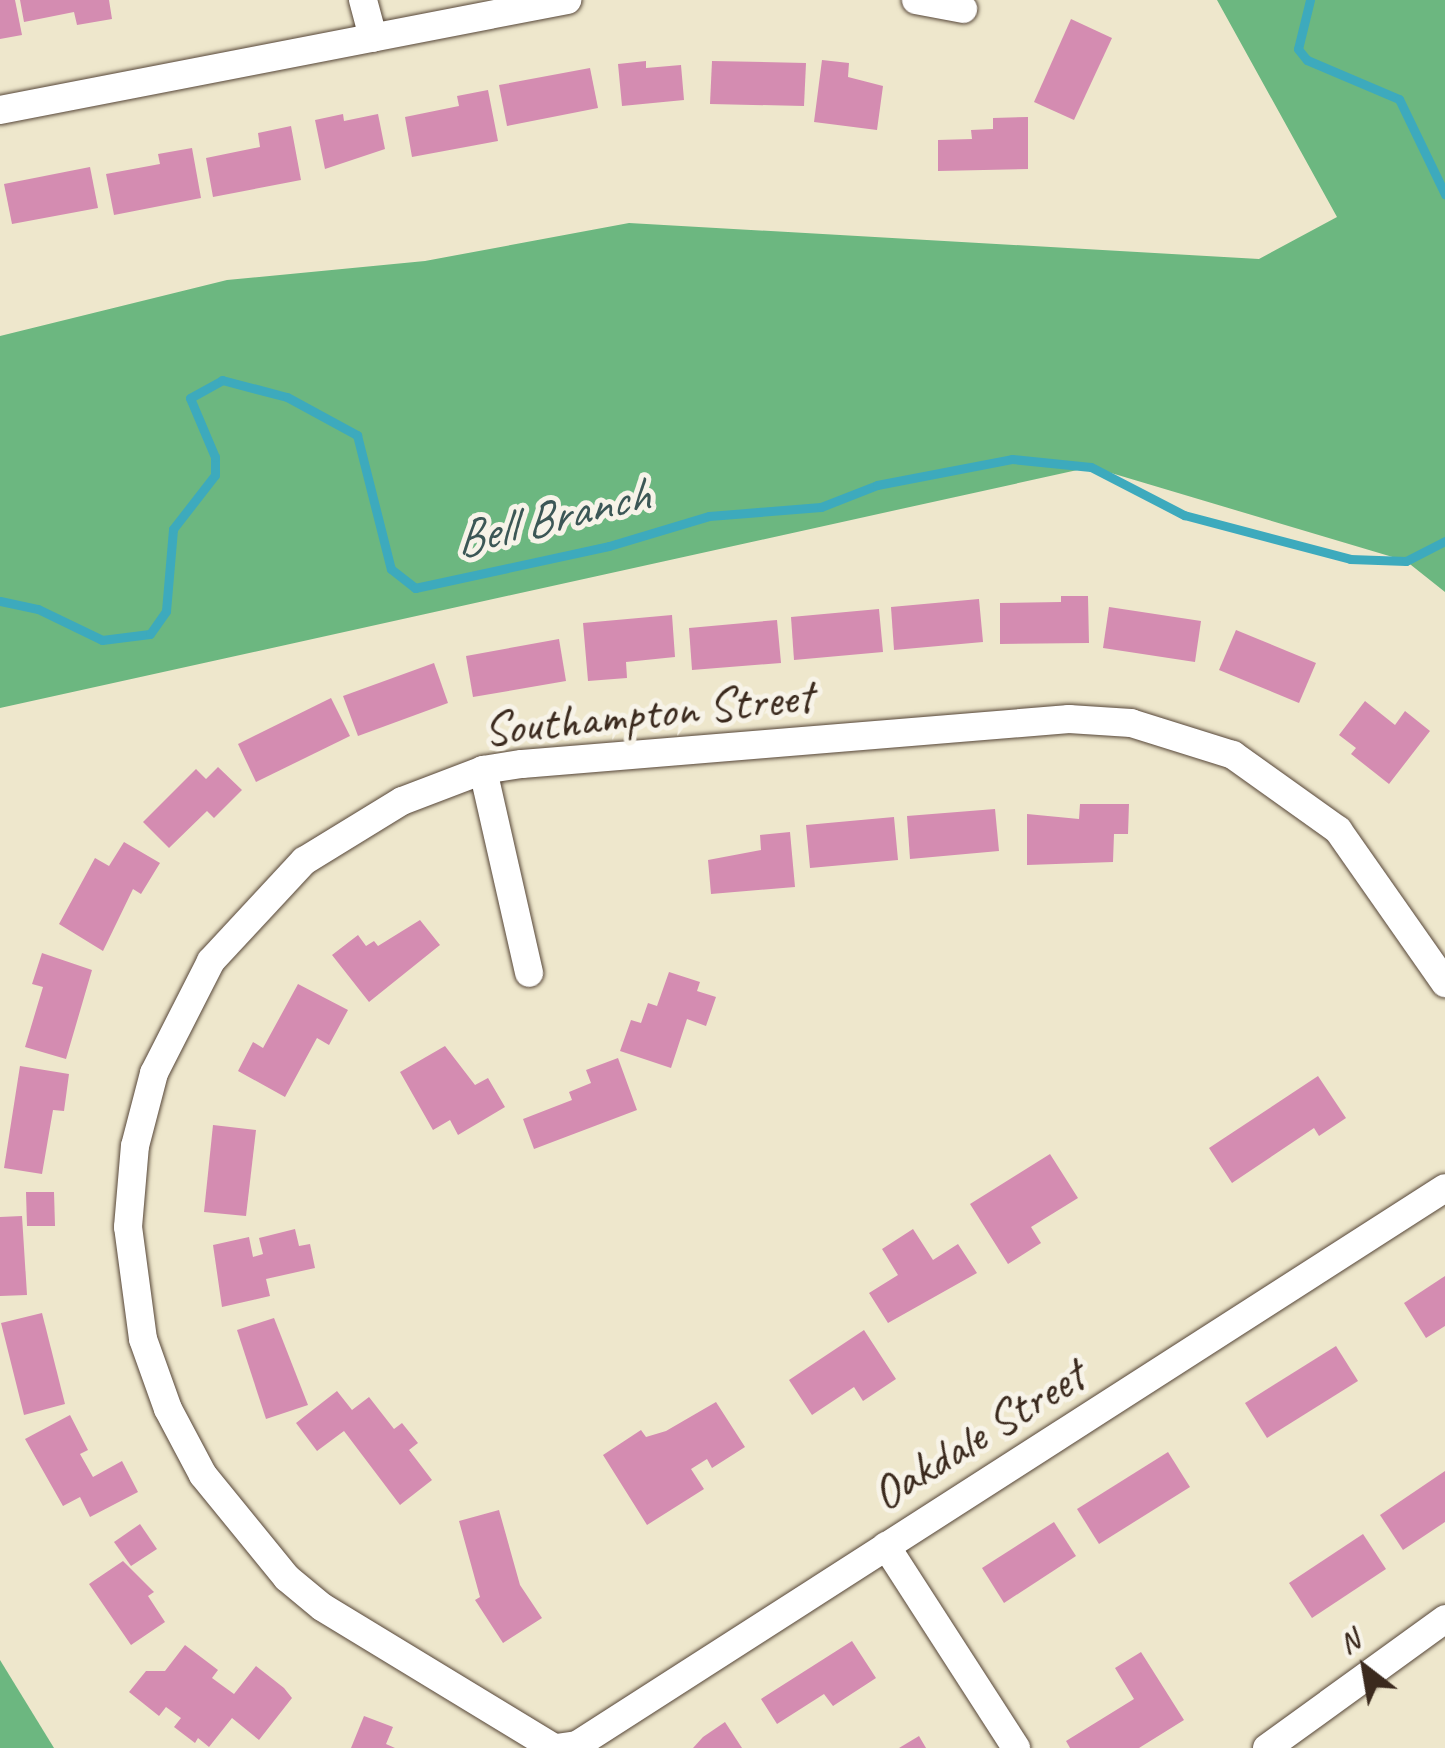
<!DOCTYPE html>
<html>
<head>
<meta charset="utf-8">
<style>
  body { margin:0 }
  #map { position:relative; width:1445px; height:1748px; overflow:hidden; background:#eee7cc; font-family:Caveat,sans-serif }
  div>[style] { position:absolute }
  .forest>* { inset:0; background:#6cb780 }
  .stream>* { height:9px; margin:-4.5px; padding:0 4.5px; transform-origin:4.5px; border-radius:4.5px; background:#3daabd }
  .building>* { inset:0; background:#d48cb1 }
  .roads { filter:drop-shadow(0 0 2px #564638) drop-shadow(0 0 2px #564638) }
  .minor>* { height:28px; margin:-14px; padding:0 14px; transform-origin:14px; border-radius:14px; background:#fff }
  span { translate:-50% -50%; white-space:nowrap; text-align:center; line-height:1.15; -webkit-text-stroke:10px #f7f3e8; paint-order:stroke }
  .street-label { font-size:48px; color:#3b2a1e }
  .water-label { font-size:50px; color:#3c5756; font-style:italic }
  .north { position:absolute; left:1315px; top:1618px; width:100px; height:100px; -webkit-text-stroke:8px #f7f3e8; paint-order:stroke; rotate:329deg; font-size:28px; font-weight:700; line-height:40px; text-align:center; color:#3b2a1e }
  .north::after { content:''; display:block; margin:auto; width:35px; height:45px; background:#3b2a1e; clip-path:polygon(50% 0,100% 100%,50% 72%,0 100%) }
</style>
</head>
<body>
<div id="map">
  <div class="forest">
    <div style="clip-path:polygon(1217px 0,1445px 0,1445px 592px,1406px 561px,1091px 467px,0 708px,0 336px,227px 280px,425px 261px,629px 223px,1259px 259px,1337px 217px)"></div>
    <div style="clip-path:polygon(0 1660px,54px 1748px,0 1748px)"></div>
  </div>
  <div class="stream">
    <div style="left:1310px;top:0;width:50px;rotate:103.8deg"></div>
    <div style="left:1298px;top:49px;width:14px;rotate:51deg"></div>
    <div style="left:1307px;top:60px;width:100px;rotate:23deg"></div>
    <div style="left:1399px;top:99px;width:106px;rotate:64.2deg"></div>
    <div style="left:0;top:601px;width:39px;rotate:12deg"></div>
    <div style="left:38px;top:609px;width:71px;rotate:25.8deg"></div>
    <div style="left:102px;top:640px;width:48px;rotate:-7.1deg"></div>
    <div style="left:150px;top:634px;width:28px;rotate:-55deg"></div>
    <div style="left:166px;top:611px;width:82px;rotate:-85.1deg"></div>
    <div style="left:173px;top:529px;width:68px;rotate:-52.1deg"></div>
    <div style="left:215px;top:475px;width:18px;rotate:-90deg"></div>
    <div style="left:215px;top:457px;width:64px;rotate:-113deg"></div>
    <div style="left:190px;top:398px;width:37px;rotate:-29deg"></div>
    <div style="left:222px;top:380px;width:67px;rotate:14.7deg"></div>
    <div style="left:287px;top:397px;width:80px;rotate:28.5deg"></div>
    <div style="left:357px;top:435px;width:138px;rotate:75.8deg"></div>
    <div style="left:391px;top:569px;width:31px;rotate:38deg"></div>
    <div style="left:415px;top:588px;width:198px;rotate:-12.2deg"></div>
    <div style="left:609px;top:546px;width:104px;rotate:-16.7deg"></div>
    <div style="left:709px;top:516px;width:112px;rotate:-4.6deg"></div>
    <div style="left:821px;top:507px;width:60px;rotate:-21.4deg"></div>
    <div style="left:877px;top:485px;width:137px;rotate:-10.9deg"></div>
    <div style="left:1012px;top:459px;width:79px;rotate:5.8deg"></div>
    <div style="left:1091px;top:467px;width:105px;rotate:27.3deg"></div>
    <div style="left:1184px;top:515px;width:172px;rotate:14.8deg"></div>
    <div style="left:1350px;top:559px;width:56px;rotate:2deg"></div>
    <div style="left:1406px;top:561px;width:44px;rotate:-27.1deg"></div>
  </div>
  <div class="building">
    <div style="clip-path:polygon(0 0,15px 0,22px 35px,0 39px)"></div>
    <div style="clip-path:polygon(20px 0,109px 0,112px 19px,77px 25px,74px 12px,24px 22px)"></div>
    <div style="clip-path:polygon(1071px 19px,1112px 38px,1074px 120px,1034px 102px)"></div>
    <div style="clip-path:polygon(822px 60px,849px 63px,848px 77px,883px 86px,877px 130px,814px 122px)"></div>
    <div style="clip-path:polygon(646px 61px,646px 68px,681px 65px,684px 100px,622px 106px,618px 64px)"></div>
    <div style="clip-path:polygon(712px 61px,806px 63px,804px 106px,710px 104px)"></div>
    <div style="clip-path:polygon(590px 68px,598px 108px,507px 126px,499px 85px)"></div>
    <div style="clip-path:polygon(488px 90px,498px 141px,412px 157px,405px 117px,459px 106px,457px 96px)"></div>
    <div style="clip-path:polygon(343px 114px,344px 121px,378px 114px,385px 149px,325px 169px,315px 120px)"></div>
    <div style="clip-path:polygon(1028px 117px,1028px 169px,938px 171px,938px 140px,972px 139px,971px 130px,993px 129px,993px 118px)"></div>
    <div style="clip-path:polygon(291px 126px,301px 180px,213px 197px,206px 158px,260px 147px,258px 133px)"></div>
    <div style="clip-path:polygon(192px 148px,201px 198px,114px 215px,106px 174px,160px 164px,158px 154px)"></div>
    <div style="clip-path:polygon(90px 167px,98px 208px,12px 224px,4px 184px)"></div>
    <div style="clip-path:polygon(1061px 596px,1088px 596px,1089px 643px,1000px 644px,1000px 603px,1061px 602px)"></div>
    <div style="clip-path:polygon(979px 599px,983px 642px,894px 650px,891px 607px)"></div>
    <div style="clip-path:polygon(1109px 607px,1201px 621px,1195px 662px,1103px 648px)"></div>
    <div style="clip-path:polygon(879px 609px,883px 652px,794px 660px,791px 617px)"></div>
    <div style="clip-path:polygon(672px 615px,675px 657px,626px 662px,627px 678px,588px 681px,583px 623px)"></div>
    <div style="clip-path:polygon(777px 620px,781px 663px,692px 670px,689px 628px)"></div>
    <div style="clip-path:polygon(1236px 630px,1316px 663px,1299px 703px,1219px 670px)"></div>
    <div style="clip-path:polygon(559px 639px,566px 681px,473px 697px,466px 656px)"></div>
    <div style="clip-path:polygon(434px 663px,448px 703px,358px 736px,343px 696px)"></div>
    <div style="clip-path:polygon(331px 698px,350px 736px,256px 782px,238px 744px)"></div>
    <div style="clip-path:polygon(1365px 701px,1395px 725px,1405px 711px,1430px 731px,1389px 784px,1351px 754px,1356px 748px,1339px 735px)"></div>
    <div style="clip-path:polygon(218px 767px,242px 790px,214px 818px,207px 811px,169px 848px,143px 822px,196px 769px,206px 779px)"></div>
    <div style="clip-path:polygon(1080px 804px,1129px 804px,1128px 834px,1114px 834px,1113px 862px,1027px 865px,1027px 814px,1079px 819px)"></div>
    <div style="clip-path:polygon(995px 809px,999px 851px,910px 859px,907px 816px)"></div>
    <div style="clip-path:polygon(894px 817px,898px 860px,810px 868px,806px 825px)"></div>
    <div style="clip-path:polygon(790px 832px,795px 887px,711px 894px,708px 860px,761px 850px,760px 835px)"></div>
    <div style="clip-path:polygon(124px 842px,160px 863px,141px 894px,133px 889px,103px 951px,59px 924px,95px 858px,109px 866px)"></div>
    <div style="clip-path:polygon(420px 920px,440px 945px,369px 1002px,332px 955px,358px 935px,366px 946px,374px 941px,378px 946px)"></div>
    <div style="clip-path:polygon(42px 953px,92px 970px,66px 1059px,25px 1047px,43px 987px,32px 984px)"></div>
    <div style="clip-path:polygon(669px 972px,700px 982px,697px 991px,716px 997px,706px 1026px,687px 1019px,671px 1068px,620px 1051px,631px 1020px,641px 1023px,648px 1003px,657px 1006px)"></div>
    <div style="clip-path:polygon(298px 984px,348px 1010px,329px 1045px,317px 1038px,285px 1097px,238px 1071px,253px 1042px,263px 1048px)"></div>
    <div style="clip-path:polygon(445px 1046px,475px 1085px,488px 1078px,505px 1107px,458px 1135px,450px 1120px,433px 1130px,400px 1072px)"></div>
    <div style="clip-path:polygon(618px 1058px,637px 1110px,534px 1149px,523px 1119px,572px 1100px,569px 1092px,591px 1083px,586px 1070px)"></div>
    <div style="clip-path:polygon(20px 1066px,69px 1074px,64px 1111px,53px 1110px,42px 1174px,4px 1168px)"></div>
    <div style="clip-path:polygon(1318px 1076px,1346px 1118px,1319px 1136px,1314px 1128px,1232px 1183px,1209px 1148px)"></div>
    <div style="clip-path:polygon(213px 1125px,256px 1130px,246px 1216px,204px 1212px)"></div>
    <div style="clip-path:polygon(1050px 1154px,1078px 1198px,1031px 1227px,1041px 1243px,1008px 1264px,970px 1204px)"></div>
    <div style="clip-path:polygon(26px 1192px,54px 1192px,55px 1226px,27px 1226px)"></div>
    <div style="clip-path:polygon(22px 1216px,27px 1295px,0 1296px,0 1217px)"></div>
    <div style="clip-path:polygon(295px 1229px,299px 1246px,310px 1244px,315px 1268px,266px 1279px,270px 1296px,222px 1307px,213px 1245px,249px 1237px,253px 1257px,263px 1254px,259px 1238px)"></div>
    <div style="clip-path:polygon(913px 1229px,933px 1260px,958px 1244px,977px 1273px,888px 1323px,869px 1293px,898px 1275px,882px 1249px)"></div>
    <div style="clip-path:polygon(1445px 1276px,1445px 1326px,1426px 1338px,1404px 1303px)"></div>
    <div style="clip-path:polygon(42px 1313px,65px 1404px,24px 1415px,1px 1323px)"></div>
    <div style="clip-path:polygon(274px 1318px,308px 1405px,266px 1419px,237px 1330px)"></div>
    <div style="clip-path:polygon(864px 1330px,896px 1379px,863px 1401px,854px 1387px,812px 1415px,789px 1380px)"></div>
    <div style="clip-path:polygon(1336px 1346px,1358px 1381px,1267px 1438px,1245px 1403px)"></div>
    <div style="clip-path:polygon(337px 1391px,352px 1410px,369px 1397px,394px 1429px,402px 1423px,418px 1443px,409px 1450px,432px 1480px,400px 1505px,344px 1431px,317px 1451px,296px 1423px)"></div>
    <div style="clip-path:polygon(716px 1402px,745px 1447px,712px 1468px,707px 1459px,691px 1469px,704px 1489px,647px 1525px,603px 1455px,641px 1430px,646px 1437px,666px 1431px)"></div>
    <div style="clip-path:polygon(70px 1415px,88px 1450px,80px 1454px,93px 1477px,122px 1461px,138px 1492px,90px 1517px,80px 1497px,63px 1506px,25px 1439px)"></div>
    <div style="clip-path:polygon(1168px 1452px,1190px 1487px,1099px 1544px,1077px 1509px)"></div>
    <div style="clip-path:polygon(1445px 1471px,1445px 1522px,1403px 1550px,1380px 1515px)"></div>
    <div style="clip-path:polygon(499px 1510px,520px 1585px,542px 1618px,503px 1643px,475px 1600px,480px 1597px,459px 1521px)"></div>
    <div style="clip-path:polygon(1054px 1522px,1076px 1556px,1004px 1603px,982px 1568px)"></div>
    <div style="clip-path:polygon(140px 1524px,157px 1549px,131px 1566px,114px 1542px)"></div>
    <div style="clip-path:polygon(1363px 1534px,1386px 1569px,1312px 1618px,1289px 1583px)"></div>
    <div style="clip-path:polygon(123px 1561px,154px 1592px,148px 1596px,165px 1622px,131px 1645px,89px 1584px)"></div>
    <div style="clip-path:polygon(852px 1641px,876px 1678px,833px 1706px,824px 1694px,777px 1724px,761px 1699px)"></div>
    <div style="clip-path:polygon(185px 1645px,218px 1670px,212px 1678px,234px 1694px,256px 1666px,284px 1688px,292px 1698px,259px 1740px,232px 1718px,209px 1747px,198px 1738px,195px 1743px,174px 1727px,181px 1718px,166px 1707px,159px 1716px,129px 1692px,146px 1671px,165px 1671px)"></div>
    <div style="clip-path:polygon(1141px 1652px,1184px 1720px,1139px 1748px,1070px 1748px,1066px 1741px,1134px 1699px,1115px 1668px)"></div>
    <div style="clip-path:polygon(364px 1716px,393px 1727px,386px 1744px,395px 1748px,351px 1748px)"></div>
    <div style="clip-path:polygon(725px 1722px,742px 1748px,693px 1748px,703px 1737px)"></div>
    <div style="clip-path:polygon(919px 1736px,926px 1748px,899px 1748px)"></div>
  </div>
  <div class="roads">
    <div class="minor">
      <div style="left:363px;top:0;width:39px;rotate:75deg"></div>
      <div style="left:916px;top:0;width:48px;rotate:10.8deg"></div>
      <div style="left:0;top:110px;width:578px;rotate:-10.98deg"></div>
      <div style="left:483px;top:770px;width:208px;rotate:77.2deg"></div>
      <div style="left:886px;top:1546px;width:240px;rotate:57.2deg"></div>
      <div style="left:554px;top:1748px;width:271px;rotate:-148.7deg"></div>
      <div style="left:322px;top:1607px;width:45px;rotate:-140.4deg"></div>
      <div style="left:287px;top:1578px;width:133px;rotate:-129.2deg"></div>
      <div style="left:203px;top:1475px;width:75px;rotate:-117.9deg"></div>
      <div style="left:168px;top:1409px;width:74px;rotate:-109.7deg"></div>
      <div style="left:143px;top:1339px;width:113px;rotate:-97.6deg"></div>
      <div style="left:128px;top:1227px;width:81px;rotate:-85.1deg"></div>
      <div style="left:135px;top:1146px;width:75px;rotate:-75.4deg"></div>
      <div style="left:154px;top:1073px;width:126px;rotate:-63deg"></div>
      <div style="left:211px;top:961px;width:137px;rotate:-47.1deg"></div>
      <div style="left:304px;top:861px;width:115px;rotate:-31.5deg"></div>
      <div style="left:402px;top:801px;width:87px;rotate:-20.9deg"></div>
      <div style="left:483px;top:770px;width:39px;rotate:-9deg"></div>
      <div style="left:522px;top:764px;width:549px;rotate:-4.7deg"></div>
      <div style="left:1069px;top:719px;width:62px;rotate:3.7deg"></div>
      <div style="left:1131px;top:723px;width:107px;rotate:17.4deg"></div>
      <div style="left:1233px;top:755px;width:129px;rotate:35.5deg"></div>
      <div style="left:1338px;top:830px;width:187px;rotate:55deg"></div>
      <div style="left:556px;top:1748px;width:21px;rotate:-8deg"></div>
      <div style="left:577px;top:1745px;width:1031px;rotate:-32.69deg"></div>
      <div style="left:1267px;top:1748px;width:220px;rotate:-35.9deg"></div>
    </div>
  </div>
  <div class="street-label">
    <span style="left:648px;top:713px;rotate:-6deg">Southampton Street</span>
    <span style="left:978px;top:1435px;rotate:-32deg">Oakdale Street</span>
  </div>
  <div class="water-label">
    <span style="left:551px;top:517px;rotate:-14deg">Bell Branch</span>
  </div>
  <div class="north">N</div>
</div>
</body>
</html>
